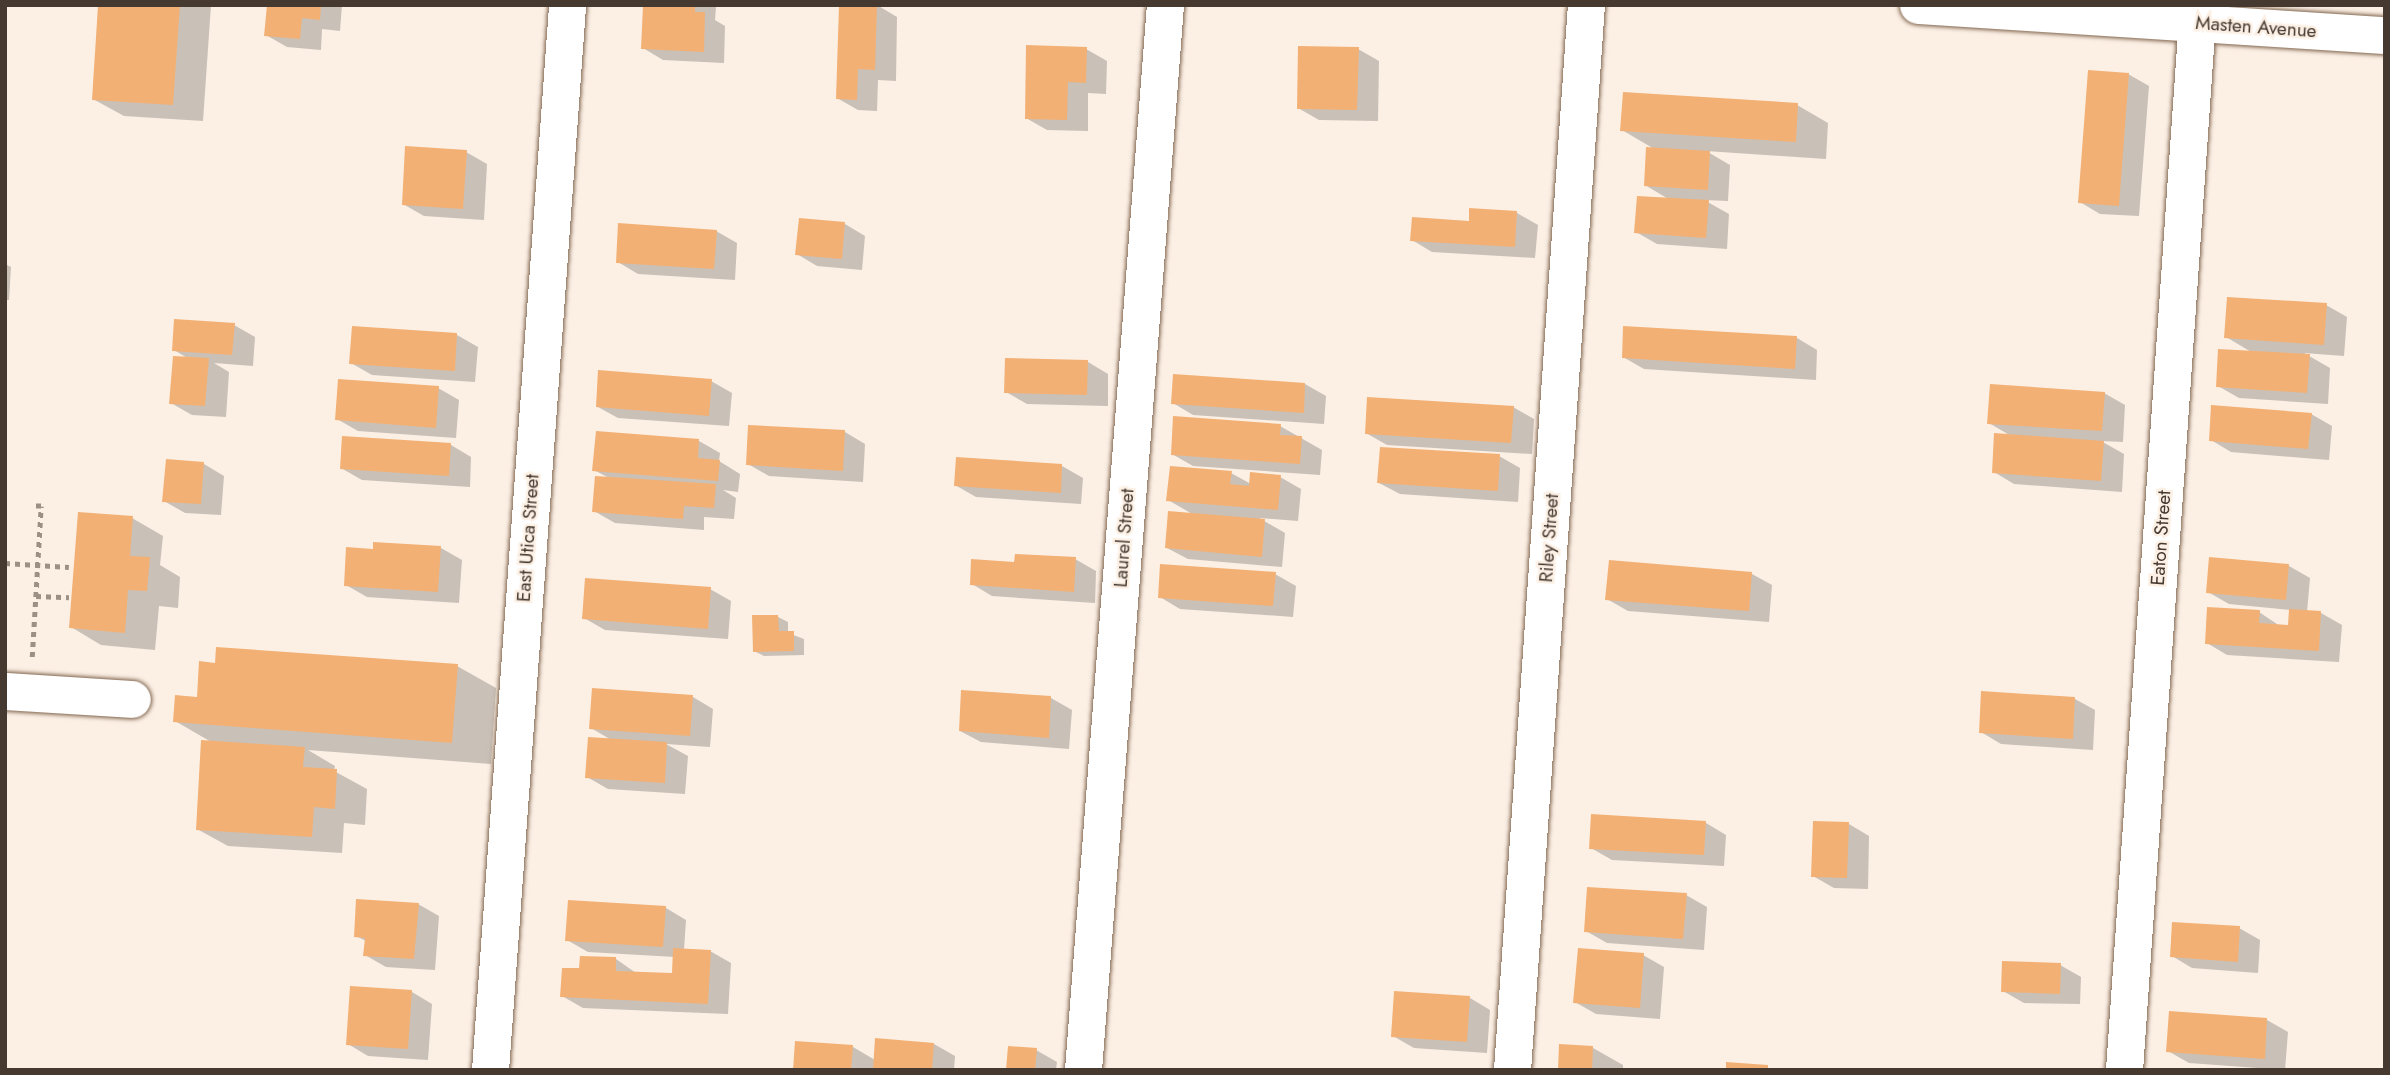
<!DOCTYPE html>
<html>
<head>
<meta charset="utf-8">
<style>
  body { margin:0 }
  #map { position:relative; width:2390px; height:1075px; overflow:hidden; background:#fcf0e5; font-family:Jost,sans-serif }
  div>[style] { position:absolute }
  .shadow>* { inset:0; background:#0003 }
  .building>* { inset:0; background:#f3b074 }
  .path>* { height:4.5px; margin-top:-2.25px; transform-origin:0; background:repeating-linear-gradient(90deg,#9c9085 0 5px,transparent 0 10px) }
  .roads { filter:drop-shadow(0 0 2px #836851) drop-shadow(0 0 2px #836851) }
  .minor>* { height:37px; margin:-18.5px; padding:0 18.5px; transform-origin:18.5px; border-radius:18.5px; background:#fff }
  span { translate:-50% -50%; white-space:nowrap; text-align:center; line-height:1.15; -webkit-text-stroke:5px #fcf0e5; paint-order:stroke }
  .street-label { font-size:19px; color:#463a30 }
  .frame { position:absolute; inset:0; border:7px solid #463a30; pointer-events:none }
</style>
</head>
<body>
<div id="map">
  <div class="shadow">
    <div style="clip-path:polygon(99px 5px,211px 5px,203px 121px,124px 116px,93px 99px)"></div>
    <div style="clip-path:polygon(268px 5px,342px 5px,340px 31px,322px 29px,321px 50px,287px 47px,266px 35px)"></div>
    <div style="clip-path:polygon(644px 5px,716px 7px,715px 20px,725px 26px,724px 63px,663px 60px,643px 48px)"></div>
    <div style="clip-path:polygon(877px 5px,897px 17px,896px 81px,878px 80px,877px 111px,858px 110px,837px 98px)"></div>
    <div style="clip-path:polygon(1086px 49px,1107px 61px,1106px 94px,1088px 93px,1088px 131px,1047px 130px,1026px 118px)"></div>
    <div style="clip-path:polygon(1358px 49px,1379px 61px,1378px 121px,1319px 120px,1298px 108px)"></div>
    <div style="clip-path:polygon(2128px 74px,2149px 86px,2139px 216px,2100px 214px,2080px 202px)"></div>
    <div style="clip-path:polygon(1797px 105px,1828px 123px,1826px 159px,1706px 151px,1730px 165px,1728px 201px,1704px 200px,1729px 214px,1727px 249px,1657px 244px,1636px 232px,1670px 200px,1645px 185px,1656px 150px,1622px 130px)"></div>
    <div style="clip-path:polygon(466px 152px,487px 164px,484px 220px,424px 216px,403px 204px)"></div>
    <div style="clip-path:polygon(1517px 213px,1538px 225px,1535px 258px,1432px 252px,1412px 240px)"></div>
    <div style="clip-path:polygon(845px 224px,865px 236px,862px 270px,817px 266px,797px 254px)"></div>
    <div style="clip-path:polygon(716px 231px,737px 243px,735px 280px,638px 274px,618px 262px)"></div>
    <div style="clip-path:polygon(5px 264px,11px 267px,9px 300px,5px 300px)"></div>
    <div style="clip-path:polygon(2326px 305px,2347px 317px,2344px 356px,2304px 353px,2330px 368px,2328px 404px,2239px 398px,2218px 386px,2253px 353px,2226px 337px)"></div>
    <div style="clip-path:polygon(234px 325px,255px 337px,253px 366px,214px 363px,229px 372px,226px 417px,192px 415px,171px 403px,189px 359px,174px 350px)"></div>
    <div style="clip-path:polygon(457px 335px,478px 347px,475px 382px,372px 375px,351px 363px)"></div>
    <div style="clip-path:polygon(1797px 338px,1817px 350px,1816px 380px,1644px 369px,1623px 357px)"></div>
    <div style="clip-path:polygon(1088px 362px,1108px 374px,1108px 406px,1027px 404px,1006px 392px)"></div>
    <div style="clip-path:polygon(711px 381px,732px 393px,729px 426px,618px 418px,598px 407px)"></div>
    <div style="clip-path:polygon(1305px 384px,1326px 396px,1324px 424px,1193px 415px,1173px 403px)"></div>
    <div style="clip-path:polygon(438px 388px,459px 400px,456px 438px,358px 431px,337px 419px)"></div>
    <div style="clip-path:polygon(2104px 393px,2125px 405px,2123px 442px,2101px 441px,2124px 454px,2122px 492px,2014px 484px,1994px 472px,2011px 436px,1989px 423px)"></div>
    <div style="clip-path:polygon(1513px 407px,1534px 419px,1532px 454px,1387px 445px,1366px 433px)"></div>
    <div style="clip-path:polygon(2311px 414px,2332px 426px,2329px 460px,2231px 452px,2211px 440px)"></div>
    <div style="clip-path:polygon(1280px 426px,1322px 450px,1320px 475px,1193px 466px,1172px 454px)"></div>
    <div style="clip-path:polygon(845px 432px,865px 444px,863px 482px,769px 476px,748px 464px)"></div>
    <div style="clip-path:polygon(597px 433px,699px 441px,720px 453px,719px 461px,740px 474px,738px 492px,723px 490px,736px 498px,734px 519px,704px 517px,704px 530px,615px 523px,594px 511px,609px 478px,594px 470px)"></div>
    <div style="clip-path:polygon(451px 445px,471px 457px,470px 487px,362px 480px,341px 468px)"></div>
    <div style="clip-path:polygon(1499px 456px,1520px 468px,1518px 502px,1400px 494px,1379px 483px)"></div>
    <div style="clip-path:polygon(204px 464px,224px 476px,221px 515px,185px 513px,164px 501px)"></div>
    <div style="clip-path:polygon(1062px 466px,1083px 478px,1081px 504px,976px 497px,955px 485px)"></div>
    <div style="clip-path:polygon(1231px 473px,1251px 484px,1280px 477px,1301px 489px,1298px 521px,1259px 518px,1285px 533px,1282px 567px,1188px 559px,1167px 548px,1194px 515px,1168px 500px)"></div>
    <div style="clip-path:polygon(132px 518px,163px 536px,160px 565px,180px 577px,178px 608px,159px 606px,155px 650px,101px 645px,71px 627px)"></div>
    <div style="clip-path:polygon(375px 544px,441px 548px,462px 560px,459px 603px,367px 597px,346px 585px,375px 550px)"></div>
    <div style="clip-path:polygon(1075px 559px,1096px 571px,1095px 603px,992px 596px,972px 584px,1016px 564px)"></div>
    <div style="clip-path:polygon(2289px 566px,2310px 578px,2307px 612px,2321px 613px,2342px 625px,2339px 662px,2227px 655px,2207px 643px,2259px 612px,2280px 626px,2290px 627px,2291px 610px,2229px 604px,2208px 592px)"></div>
    <div style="clip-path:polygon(1275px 574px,1296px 586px,1293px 617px,1180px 609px,1160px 597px)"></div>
    <div style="clip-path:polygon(1752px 574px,1772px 585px,1769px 622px,1628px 611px,1607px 599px)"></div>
    <div style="clip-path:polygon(710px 589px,731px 601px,728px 639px,605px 630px,584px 618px)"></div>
    <div style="clip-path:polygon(778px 617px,788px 622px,788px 633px,804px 639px,804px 655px,764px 656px,754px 651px)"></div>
    <div style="clip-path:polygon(457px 666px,496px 688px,491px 764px,308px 750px,335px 766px,334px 771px,367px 789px,365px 825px,344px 823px,342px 853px,228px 846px,197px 829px,213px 743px,175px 721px,198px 699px)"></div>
    <div style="clip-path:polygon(963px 692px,1051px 698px,1072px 710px,1069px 749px,981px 742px,960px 731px)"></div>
    <div style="clip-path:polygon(693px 697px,713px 709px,710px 747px,666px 744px,688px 756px,685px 794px,608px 789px,587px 777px,613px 741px,591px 728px)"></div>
    <div style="clip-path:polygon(2075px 699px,2095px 710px,2093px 750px,2001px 744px,1981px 732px)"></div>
    <div style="clip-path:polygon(1706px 823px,1726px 835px,1724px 866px,1612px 860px,1591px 848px)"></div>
    <div style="clip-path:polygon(1849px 824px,1869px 836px,1868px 889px,1834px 888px,1813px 876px)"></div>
    <div style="clip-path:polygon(1686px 895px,1707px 907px,1704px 950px,1607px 943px,1586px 931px)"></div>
    <div style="clip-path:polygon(418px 904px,439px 916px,435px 970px,386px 967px,365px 955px,366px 941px,356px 936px)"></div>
    <div style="clip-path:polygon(666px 908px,686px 920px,684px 950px,710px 951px,731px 963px,728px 1014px,583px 1008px,562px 996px,581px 970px,616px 959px,636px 973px,674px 975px,675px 957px,588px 952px,567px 940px)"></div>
    <div style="clip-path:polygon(2239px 928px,2260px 940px,2258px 973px,2192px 968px,2172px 956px)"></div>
    <div style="clip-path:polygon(1643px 955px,1664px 967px,1660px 1019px,1596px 1014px,1575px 1002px)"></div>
    <div style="clip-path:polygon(2060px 965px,2081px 977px,2080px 1004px,2024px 1003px,2003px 991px)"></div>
    <div style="clip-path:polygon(412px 992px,432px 1004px,428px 1060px,368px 1056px,348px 1044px)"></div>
    <div style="clip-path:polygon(1470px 998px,1490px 1010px,1487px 1053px,1414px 1048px,1393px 1036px)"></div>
    <div style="clip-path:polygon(2267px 1020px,2288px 1032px,2285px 1070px,2189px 1063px,2168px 1051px)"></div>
    <div style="clip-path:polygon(877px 1040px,934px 1044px,955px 1056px,954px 1070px,795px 1070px,797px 1042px,853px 1047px,875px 1060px)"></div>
    <div style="clip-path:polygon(1593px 1048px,1623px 1065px,1623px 1070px,1560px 1070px)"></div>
    <div style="clip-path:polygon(1036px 1050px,1057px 1062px,1056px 1070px,1008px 1070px)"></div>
  </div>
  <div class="building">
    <div style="clip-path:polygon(98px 5px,180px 5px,173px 105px,92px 100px)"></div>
    <div style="clip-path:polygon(267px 5px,321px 5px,320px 20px,302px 18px,300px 39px,264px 36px)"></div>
    <div style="clip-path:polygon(643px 5px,695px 5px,695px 12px,705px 12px,704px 52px,641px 49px)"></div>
    <div style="clip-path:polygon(839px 5px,877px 5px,875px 70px,858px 69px,857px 100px,836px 99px)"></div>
    <div style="clip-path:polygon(1026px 45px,1087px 47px,1086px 83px,1068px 82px,1067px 120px,1025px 119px)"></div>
    <div style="clip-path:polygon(1298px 46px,1359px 47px,1357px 110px,1297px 109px)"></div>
    <div style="clip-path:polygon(2088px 70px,2129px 73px,2119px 206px,2078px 203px)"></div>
    <div style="clip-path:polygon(1623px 92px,1798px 103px,1796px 142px,1620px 131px)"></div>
    <div style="clip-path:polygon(405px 146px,467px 150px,463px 209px,402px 205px)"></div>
    <div style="clip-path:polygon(1646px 147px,1710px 151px,1708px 190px,1644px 186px)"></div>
    <div style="clip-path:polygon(1637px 196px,1709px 200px,1706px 238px,1634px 233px)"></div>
    <div style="clip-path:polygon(1469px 208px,1517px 211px,1515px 247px,1410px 241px,1412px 217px,1469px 221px)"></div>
    <div style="clip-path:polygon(799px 218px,845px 222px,842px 259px,795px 255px)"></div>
    <div style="clip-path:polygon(618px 223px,717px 230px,714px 269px,616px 263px)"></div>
    <div style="clip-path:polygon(2227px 297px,2327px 303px,2324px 345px,2224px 338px)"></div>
    <div style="clip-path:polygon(174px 319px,235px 323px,232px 355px,172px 351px)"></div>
    <div style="clip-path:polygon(352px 326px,457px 333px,455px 371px,349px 364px)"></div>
    <div style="clip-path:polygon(1623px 326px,1797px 336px,1795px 369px,1622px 358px)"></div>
    <div style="clip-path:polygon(2218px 349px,2310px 354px,2307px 393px,2216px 387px)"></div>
    <div style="clip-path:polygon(173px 356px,209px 358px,205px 406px,169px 404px)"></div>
    <div style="clip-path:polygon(1005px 358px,1088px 360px,1087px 395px,1004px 393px)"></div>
    <div style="clip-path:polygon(598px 370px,712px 379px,709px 416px,596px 407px)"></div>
    <div style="clip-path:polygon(1173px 374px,1305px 383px,1304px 413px,1171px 404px)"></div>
    <div style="clip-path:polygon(338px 379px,439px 386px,436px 428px,335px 420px)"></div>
    <div style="clip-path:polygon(1990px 384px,2105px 392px,2102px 431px,1987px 424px)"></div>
    <div style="clip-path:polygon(1367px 397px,1514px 406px,1511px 443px,1365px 434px)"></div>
    <div style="clip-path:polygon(2211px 405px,2312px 413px,2308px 449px,2209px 441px)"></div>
    <div style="clip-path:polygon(1173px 416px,1281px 424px,1280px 435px,1302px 436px,1300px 464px,1171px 455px)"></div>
    <div style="clip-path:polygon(748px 425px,845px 430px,843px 471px,746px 465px)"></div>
    <div style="clip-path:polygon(596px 431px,699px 439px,698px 458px,720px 460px,718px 481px,592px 471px)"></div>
    <div style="clip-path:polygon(1994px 433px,2104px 441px,2101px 481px,1992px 473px)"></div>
    <div style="clip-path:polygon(342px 436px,451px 443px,449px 476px,340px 469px)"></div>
    <div style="clip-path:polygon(1380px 447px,1500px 454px,1498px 491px,1377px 483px)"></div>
    <div style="clip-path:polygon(956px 457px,1062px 464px,1061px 493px,954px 486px)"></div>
    <div style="clip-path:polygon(166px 459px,204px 462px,201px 504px,162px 502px)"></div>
    <div style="clip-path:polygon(1170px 466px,1232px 471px,1230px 484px,1249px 486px,1250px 472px,1281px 475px,1278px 510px,1166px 501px)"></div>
    <div style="clip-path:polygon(595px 476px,716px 484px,714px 508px,684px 506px,683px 519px,592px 512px)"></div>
    <div style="clip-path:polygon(1168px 511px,1265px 519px,1262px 557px,1165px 548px)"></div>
    <div style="clip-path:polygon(78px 512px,133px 516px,130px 556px,150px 557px,147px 591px,128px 590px,125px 633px,69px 628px)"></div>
    <div style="clip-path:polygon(373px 542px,441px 546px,438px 592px,344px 586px,346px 547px,373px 549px)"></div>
    <div style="clip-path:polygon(1015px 554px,1076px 557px,1074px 592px,970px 585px,971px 559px,1014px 562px)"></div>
    <div style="clip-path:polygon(2209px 557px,2289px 564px,2286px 600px,2206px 593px)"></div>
    <div style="clip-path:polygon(1609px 560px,1752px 572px,1749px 611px,1605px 600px)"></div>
    <div style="clip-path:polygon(1160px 564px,1276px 572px,1273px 606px,1158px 598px)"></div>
    <div style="clip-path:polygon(585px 578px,711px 587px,708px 629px,582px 619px)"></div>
    <div style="clip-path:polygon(2207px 607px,2260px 610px,2259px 623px,2288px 625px,2289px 609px,2321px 611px,2319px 651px,2205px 644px)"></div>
    <div style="clip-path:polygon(752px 615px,778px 615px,779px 631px,794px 631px,794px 651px,753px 652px)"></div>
    <div style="clip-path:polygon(216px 647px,458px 664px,452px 743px,173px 722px,175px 695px,197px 697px,199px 661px,215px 663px)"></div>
    <div style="clip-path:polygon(592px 688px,693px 695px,690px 736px,589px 729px)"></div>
    <div style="clip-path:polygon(961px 690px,1051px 696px,1049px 738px,959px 731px)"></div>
    <div style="clip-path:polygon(1981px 691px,2075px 697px,2073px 739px,1979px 733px)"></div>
    <div style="clip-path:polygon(588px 737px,667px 742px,665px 783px,585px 778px)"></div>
    <div style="clip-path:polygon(201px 740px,305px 747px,303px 767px,337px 769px,335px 809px,314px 807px,312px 837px,196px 830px)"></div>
    <div style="clip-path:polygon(1591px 814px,1706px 821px,1704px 855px,1589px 849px)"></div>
    <div style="clip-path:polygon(1813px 821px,1849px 822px,1847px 878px,1811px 877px)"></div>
    <div style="clip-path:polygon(1587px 887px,1687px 893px,1683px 939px,1584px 932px)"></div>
    <div style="clip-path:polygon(356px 899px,419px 903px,414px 959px,363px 956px,365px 938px,354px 937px)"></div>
    <div style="clip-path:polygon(568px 900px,666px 906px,663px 947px,565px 941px)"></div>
    <div style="clip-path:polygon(2172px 922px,2240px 926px,2238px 962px,2170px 957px)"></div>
    <div style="clip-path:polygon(673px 948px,711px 950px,708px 1004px,560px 997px,562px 968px,579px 968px,580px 956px,616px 957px,616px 971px,672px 973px)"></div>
    <div style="clip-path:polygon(1578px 948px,1644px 953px,1640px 1008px,1573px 1003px)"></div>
    <div style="clip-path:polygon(2002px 961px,2061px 963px,2060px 994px,2001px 992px)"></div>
    <div style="clip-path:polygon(350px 986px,412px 990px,408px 1049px,346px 1045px)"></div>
    <div style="clip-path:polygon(1394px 991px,1470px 996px,1467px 1042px,1391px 1037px)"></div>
    <div style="clip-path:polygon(2169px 1011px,2267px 1018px,2265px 1059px,2166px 1052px)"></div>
    <div style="clip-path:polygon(875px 1038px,934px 1043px,932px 1070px,873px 1070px)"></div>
    <div style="clip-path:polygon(795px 1041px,853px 1045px,851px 1070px,793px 1070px)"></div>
    <div style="clip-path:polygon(1559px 1044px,1593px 1046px,1592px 1070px,1558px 1070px)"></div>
    <div style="clip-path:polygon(1008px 1046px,1037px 1048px,1035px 1070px,1006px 1070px)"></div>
    <div style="clip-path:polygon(1726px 1062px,1768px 1065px,1768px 1070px,1726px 1070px)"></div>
  </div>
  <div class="path">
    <div style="left:5px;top:563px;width:64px;rotate:3.6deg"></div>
    <div style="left:36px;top:596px;width:33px;rotate:2deg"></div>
    <div style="left:32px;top:657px;width:151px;rotate:-86.6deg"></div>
    <div style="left:41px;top:506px;width:6px;rotate:180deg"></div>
  </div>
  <div class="roads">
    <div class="minor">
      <div style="left:1918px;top:5px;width:468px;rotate:3.7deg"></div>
      <div style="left:5px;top:691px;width:127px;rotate:3.6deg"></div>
      <div style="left:490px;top:1070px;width:1068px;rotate:-85.86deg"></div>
      <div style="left:1083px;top:1070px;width:1068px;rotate:-85.6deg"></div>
      <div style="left:1512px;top:1070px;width:1068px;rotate:-86.03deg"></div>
      <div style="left:2124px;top:1070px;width:1068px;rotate:-86.03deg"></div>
    </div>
  </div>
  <div class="street-label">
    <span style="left:2256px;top:27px;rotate:4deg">Masten Avenue</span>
    <span style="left:528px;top:538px;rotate:-86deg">East Utica Street</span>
    <span style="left:1124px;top:538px;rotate:-86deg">Laurel Street</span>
    <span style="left:1549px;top:538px;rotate:-86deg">Riley Street</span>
    <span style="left:2161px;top:538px;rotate:-86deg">Eaton Street</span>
  </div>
  <div class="frame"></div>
</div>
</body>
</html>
